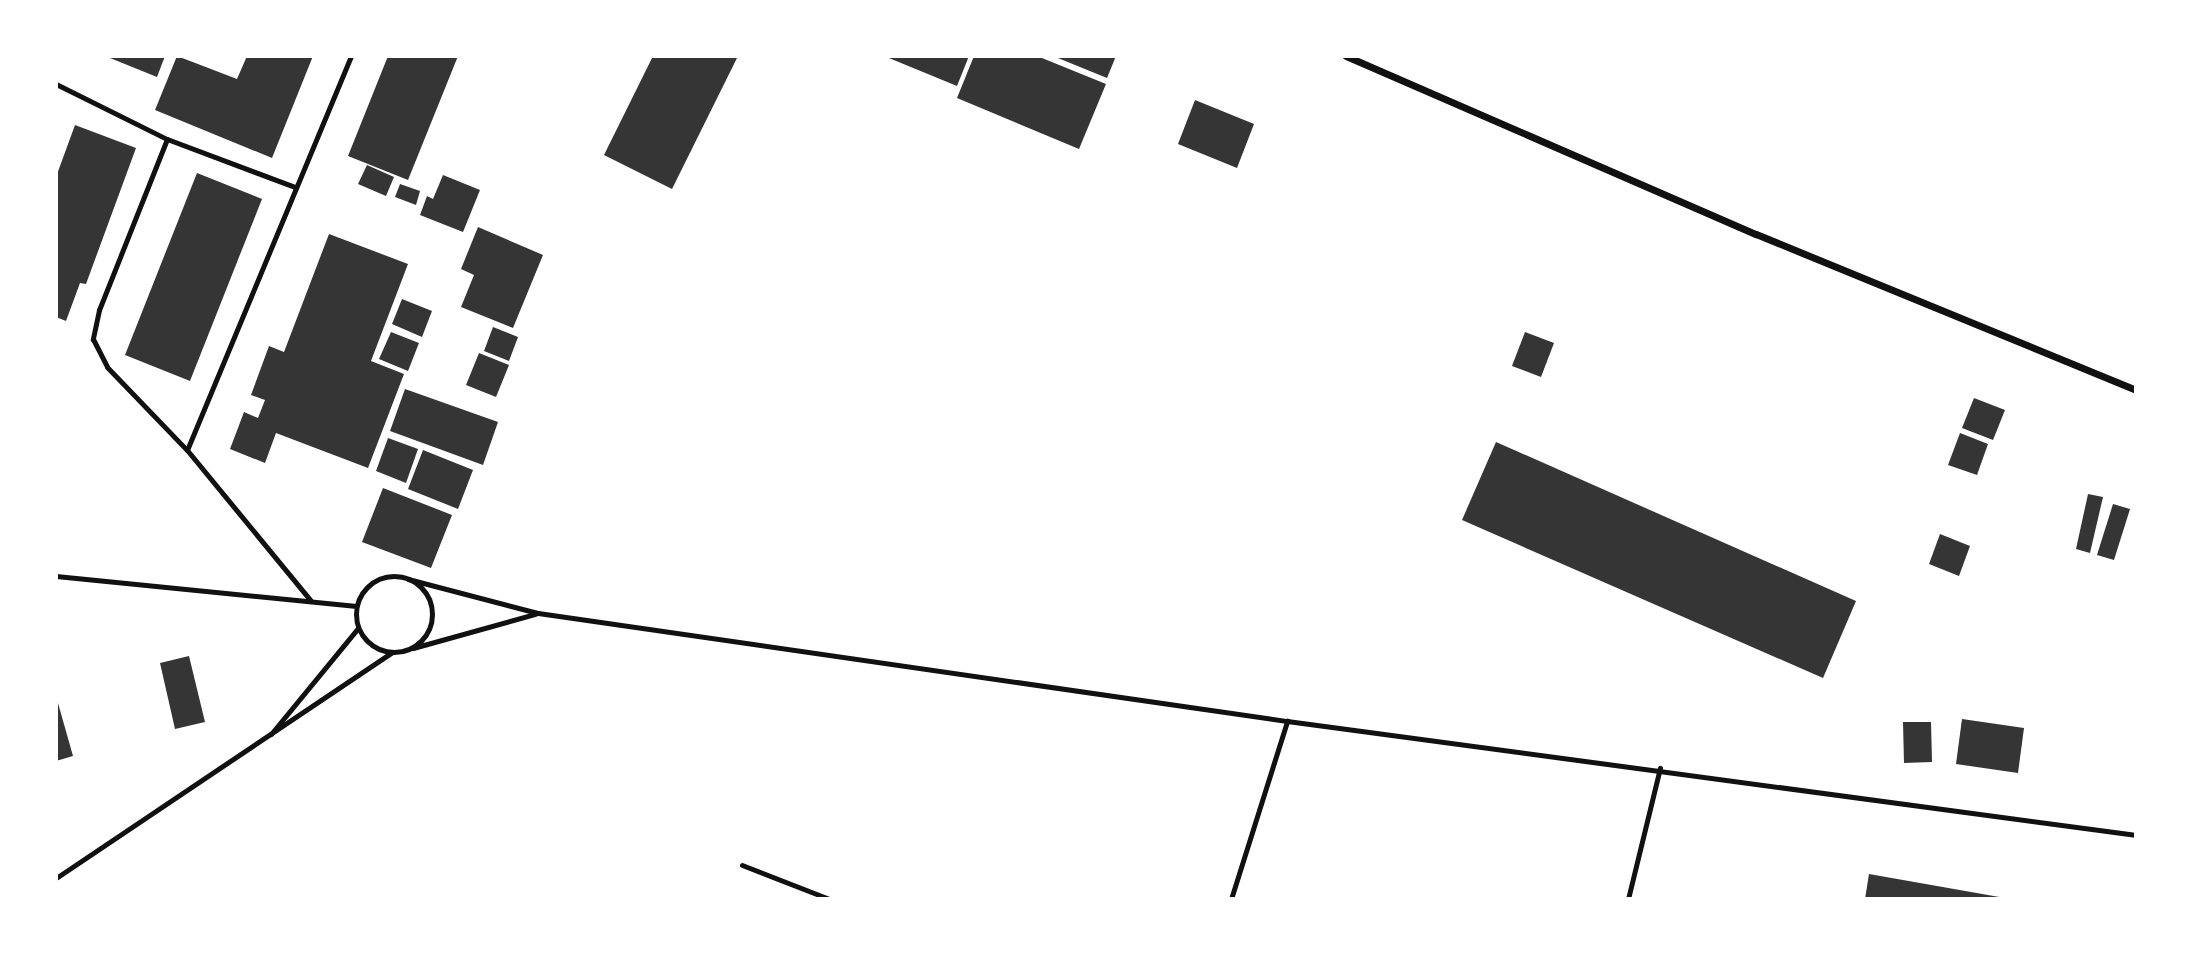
<!DOCTYPE html>
<html>
<head>
<meta charset="utf-8">
<style>
  body { margin:0 }
  #map { position:relative; width:2192px; height:955px; overflow:hidden; background:#fff; font-family:"Varela Round",sans-serif }
  div>[style] { position:absolute }
  .building>* { inset:0; background:#353535 }
  .service>* { height:5px; margin:-2.5px; padding:0 2.5px; transform-origin:2.5px; border-radius:2.5px; background:#111 }
  .service>.ring { margin:-2.5px; padding:0; box-sizing:content-box; background:none; border:5px solid #111; border-radius:50% }
  .minor>* { height:7px; margin:-3.5px; padding:0 3.5px; transform-origin:3.5px; border-radius:3.5px; background:#111 }
  span { translate:-50% -50%; white-space:nowrap; text-align:center; line-height:1.15; -webkit-text-stroke:6px #fff; paint-order:stroke }
  .frame { position:absolute; inset:0; border:58px solid #fff; pointer-events:none }
</style>
</head>
<body>
<div id="map">
  <div class="building">
    <div style="clip-path:polygon(105px 56px,165px 56px,157px 77px)"></div>
    <div style="clip-path:polygon(177px 56px,237px 79px,247px 56px,313px 56px,272px 158px,155px 110px)"></div>
    <div style="clip-path:polygon(388px 56px,458px 56px,408px 180px,348px 156px)"></div>
    <div style="clip-path:polygon(653px 56px,738px 56px,672px 189px,604px 155px)"></div>
    <div style="clip-path:polygon(884px 56px,969px 56px,957px 86px)"></div>
    <div style="clip-path:polygon(974px 56px,1037px 56px,1106px 84px,1079px 149px,957px 98px)"></div>
    <div style="clip-path:polygon(1053px 56px,1116px 56px,1107px 78px)"></div>
    <div style="clip-path:polygon(1195px 100px,1254px 124px,1237px 168px,1178px 144px)"></div>
    <div style="clip-path:polygon(75px 125px,136px 148px,86px 284px,80px 283px,66px 321px,56px 317px,56px 177px)"></div>
    <div style="clip-path:polygon(367px 165px,394px 177px,386px 196px,358px 184px)"></div>
    <div style="clip-path:polygon(197px 173px,262px 199px,190px 381px,125px 355px)"></div>
    <div style="clip-path:polygon(443px 175px,480px 190px,463px 232px,420px 215px,427px 196px,433px 199px)"></div>
    <div style="clip-path:polygon(400px 184px,420px 191px,416px 205px,395px 197px)"></div>
    <div style="clip-path:polygon(478px 227px,543px 255px,513px 328px,461px 307px,474px 275px,461px 269px)"></div>
    <div style="clip-path:polygon(329px 234px,408px 264px,371px 361px,404px 374px,368px 468px,276px 433px,265px 463px,230px 449px,244px 412px,258px 418px,265px 400px,251px 395px,269px 346px,284px 352px)"></div>
    <div style="clip-path:polygon(402px 299px,432px 311px,422px 337px,392px 324px)"></div>
    <div style="clip-path:polygon(493px 327px,518px 337px,509px 361px,484px 351px)"></div>
    <div style="clip-path:polygon(391px 332px,419px 343px,408px 371px,379px 359px)"></div>
    <div style="clip-path:polygon(1525px 332px,1554px 343px,1541px 377px,1512px 366px)"></div>
    <div style="clip-path:polygon(479px 353px,509px 365px,496px 397px,466px 385px)"></div>
    <div style="clip-path:polygon(405px 389px,498px 422px,483px 465px,390px 431px)"></div>
    <div style="clip-path:polygon(1974px 398px,2005px 410px,1993px 440px,1962px 428px)"></div>
    <div style="clip-path:polygon(1960px 433px,1988px 444px,1977px 475px,1948px 465px)"></div>
    <div style="clip-path:polygon(388px 438px,418px 449px,406px 483px,376px 471px)"></div>
    <div style="clip-path:polygon(1496px 442px,1856px 601px,1823px 678px,1462px 520px)"></div>
    <div style="clip-path:polygon(423px 450px,473px 470px,458px 509px,408px 489px)"></div>
    <div style="clip-path:polygon(383px 488px,452px 515px,431px 568px,362px 542px)"></div>
    <div style="clip-path:polygon(2088px 494px,2103px 497px,2090px 553px,2076px 549px)"></div>
    <div style="clip-path:polygon(2113px 504px,2130px 509px,2114px 560px,2097px 555px)"></div>
    <div style="clip-path:polygon(1940px 534px,1970px 546px,1959px 576px,1929px 564px)"></div>
    <div style="clip-path:polygon(189px 656px,205px 722px,175px 729px,160px 663px)"></div>
    <div style="clip-path:polygon(56px 696px,73px 756px,56px 761px)"></div>
    <div style="clip-path:polygon(1962px 719px,2024px 728px,2018px 773px,1956px 764px)"></div>
    <div style="clip-path:polygon(1903px 722px,1931px 722px,1932px 762px,1904px 763px)"></div>
    <div style="clip-path:polygon(1869px 874px,2005px 898px,2005px 899px,1865px 899px)"></div>
  </div>
  <div class="service">
    <div style="left:56px;top:84px;width:124px;rotate:26.4deg"></div>
    <div style="left:167px;top:139px;width:137px;rotate:20.6deg"></div>
    <div style="left:167px;top:139px;width:184px;rotate:111.7deg"></div>
    <div style="left:99px;top:310px;width:30px;rotate:102deg"></div>
    <div style="left:93px;top:339px;width:31px;rotate:63deg"></div>
    <div style="left:107px;top:367px;width:115px;rotate:46.1deg"></div>
    <div style="left:187px;top:450px;width:194px;rotate:50.6deg"></div>
    <div style="left:187px;top:450px;width:427px;rotate:-67.4deg"></div>
    <div style="left:56px;top:576px;width:302px;rotate:5.7deg"></div>
    <div class="ring" style="left:356px;top:576px;width:71px;height:71px"></div>
    <div style="left:408px;top:579px;width:134px;rotate:14.7deg"></div>
    <div style="left:538px;top:613px;width:757px;rotate:8.21deg"></div>
    <div style="left:1287px;top:721px;width:857px;rotate:7.65deg"></div>
    <div style="left:413px;top:648px;width:127px;rotate:-15.6deg"></div>
    <div style="left:271px;top:734px;width:137px;rotate:-50.6deg"></div>
    <div style="left:742px;top:865px;width:93px;rotate:21.3deg"></div>
    <div style="left:56px;top:878px;width:405px;rotate:-33.9deg"></div>
    <div style="left:1231px;top:899px;width:187px;rotate:-72.5deg"></div>
    <div style="left:1628px;top:899px;width:135px;rotate:-76.3deg"></div>
  </div>
  <div class="minor">
    <div style="left:1346px;top:56px;width:447px;rotate:23.5deg"></div>
    <div style="left:1756px;top:234px;width:411px;rotate:22.3deg"></div>
  </div>
  <div class="frame"></div>
</div>
</body>
</html>
